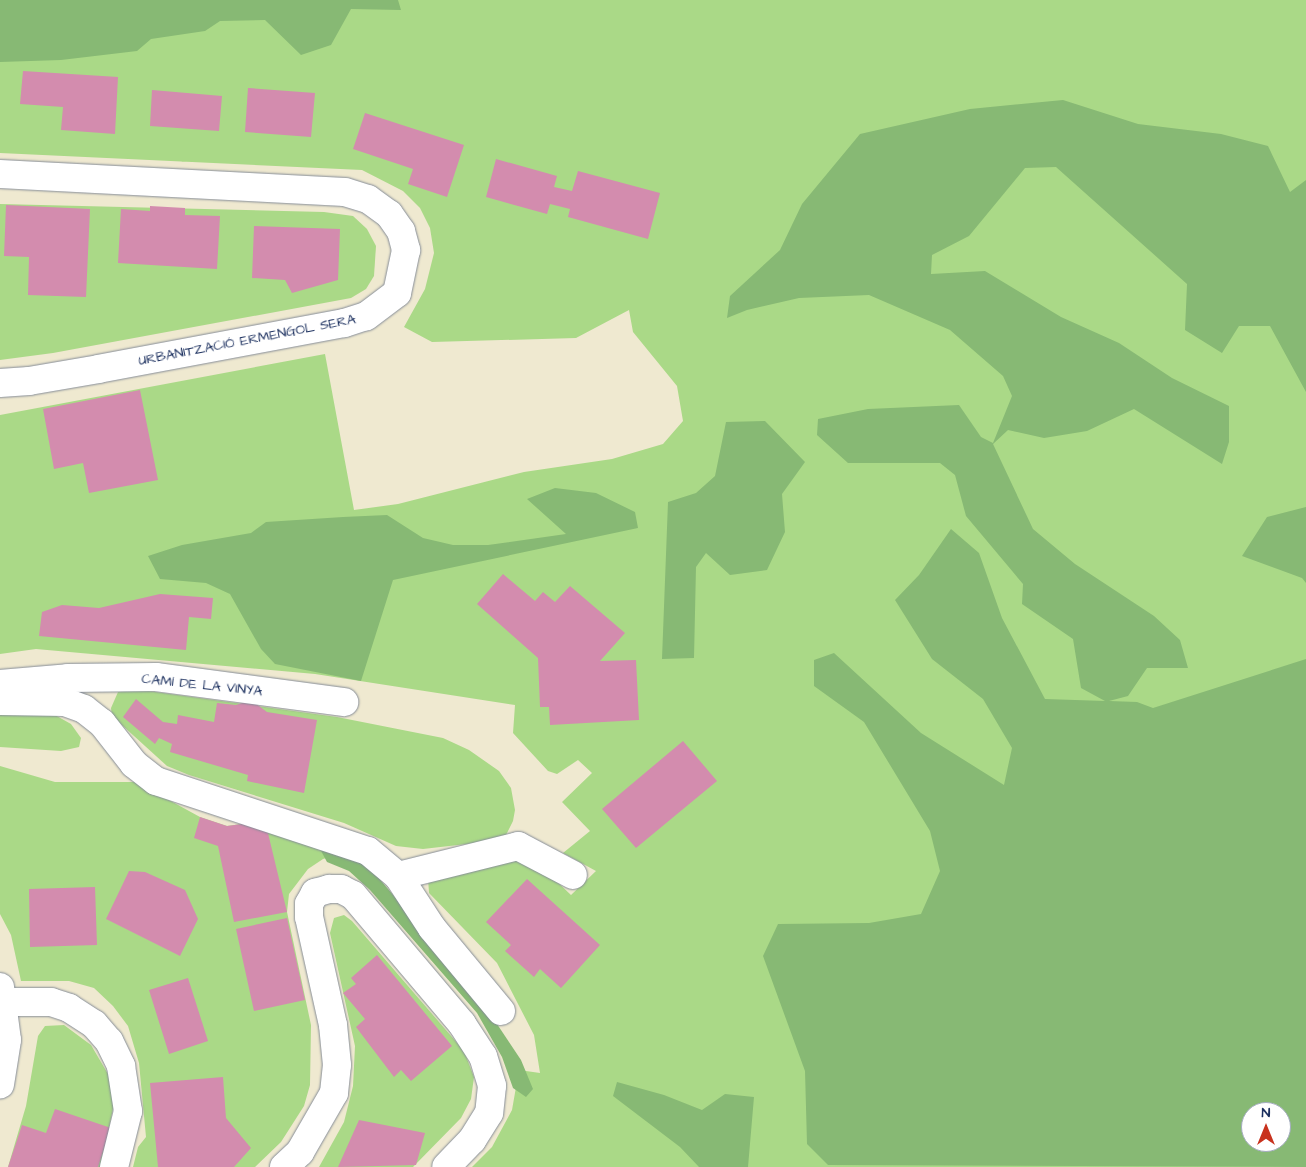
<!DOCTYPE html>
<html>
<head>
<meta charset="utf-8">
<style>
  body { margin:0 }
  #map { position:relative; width:1306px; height:1167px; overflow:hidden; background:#efe9d0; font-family:"Architects Daughter",sans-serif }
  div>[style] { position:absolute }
  .green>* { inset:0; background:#aad987 }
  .forest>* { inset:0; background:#87b974 }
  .building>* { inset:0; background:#d38cae }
  .roads { filter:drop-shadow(0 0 1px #858c97) drop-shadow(0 0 1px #858c97) }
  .minor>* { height:28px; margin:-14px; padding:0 14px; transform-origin:14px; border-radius:14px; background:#fff }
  span { translate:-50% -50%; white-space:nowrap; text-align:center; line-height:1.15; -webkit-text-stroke:4px #fff; paint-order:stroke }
  .street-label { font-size:14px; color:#1b2f5e }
  .north { position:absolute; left:1241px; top:1102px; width:50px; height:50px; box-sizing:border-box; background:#fff; border:1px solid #a4acbf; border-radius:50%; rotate:0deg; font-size:14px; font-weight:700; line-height:20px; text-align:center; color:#1b2f5e }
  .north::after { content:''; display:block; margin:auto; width:18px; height:22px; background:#c8321e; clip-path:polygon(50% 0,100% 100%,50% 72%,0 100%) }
</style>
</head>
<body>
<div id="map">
  <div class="green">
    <div style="clip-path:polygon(evenodd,0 0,1306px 0,1306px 1167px,472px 1167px,492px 1147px,512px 1110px,519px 1070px,540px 1073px,534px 1035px,497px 963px,429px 893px,428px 878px,531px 857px,571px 895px,596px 871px,563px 853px,590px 831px,562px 802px,592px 773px,578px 760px,557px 774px,548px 771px,513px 733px,515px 705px,315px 674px,36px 649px,0 654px,0 415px,325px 354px,354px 510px,398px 504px,524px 472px,612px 459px,663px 444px,683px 421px,677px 386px,633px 332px,629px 310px,576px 338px,432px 342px,404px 327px,425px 289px,434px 253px,430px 228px,420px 208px,403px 191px,362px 170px,0 153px,0 0,1251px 1112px,1281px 1112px,1281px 1142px,1251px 1142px,1251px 1112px)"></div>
    <div style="clip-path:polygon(0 204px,324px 212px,353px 216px,367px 229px,376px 246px,374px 276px,366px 289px,351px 298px,53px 353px,0 360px)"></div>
    <div style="clip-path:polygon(134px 689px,337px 717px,443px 738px,469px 750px,499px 771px,511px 788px,515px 810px,513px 821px,505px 837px,493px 841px,423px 849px,396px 846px,344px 823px,189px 775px,167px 766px,112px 716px,111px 708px,118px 692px)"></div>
    <div style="clip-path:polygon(0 707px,55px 715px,71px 724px,81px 738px,79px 747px,61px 751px,0 747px)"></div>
    <div style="clip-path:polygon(0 766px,55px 782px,136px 782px,200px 817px,227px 826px,249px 823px,341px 854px,323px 859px,308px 869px,289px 894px,287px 912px,311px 1025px,310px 1085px,304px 1106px,281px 1142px,255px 1167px,133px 1167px,138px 1147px,146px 1137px,139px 1063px,128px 1026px,113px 1006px,94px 988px,69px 981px,21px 981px,11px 935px,0 914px)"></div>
    <div style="clip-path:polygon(344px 915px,352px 921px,464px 1051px,474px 1077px,471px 1099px,461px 1118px,413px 1167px,319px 1167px,344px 1122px,353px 1086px,355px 1046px,330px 933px,334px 918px)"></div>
    <div style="clip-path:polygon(64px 1025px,91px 1045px,108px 1074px,115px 1099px,101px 1167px,8px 1167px,26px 1106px,38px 1036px,45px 1026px)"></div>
  </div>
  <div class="forest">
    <div style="clip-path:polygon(0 0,398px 0,401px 10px,351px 9px,331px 45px,301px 55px,265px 20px,220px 21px,205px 31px,151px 39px,137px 51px,61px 60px,0 62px)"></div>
    <div style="clip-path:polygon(evenodd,1063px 100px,1138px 124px,1221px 134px,1268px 146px,1290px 192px,1306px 180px,1306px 392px,1270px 326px,1239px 326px,1222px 353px,1185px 330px,1187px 284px,1056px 167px,1025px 168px,969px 236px,932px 255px,931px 274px,985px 271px,1061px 317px,1119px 343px,1172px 378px,1229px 406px,1229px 442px,1222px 464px,1134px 409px,1087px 431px,1044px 438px,1008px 430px,993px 444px,1033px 529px,1075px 564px,1154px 616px,1180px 640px,1188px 668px,1147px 668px,1128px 696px,1109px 701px,1137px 702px,1153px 708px,1306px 659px,1306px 1167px,828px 1165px,807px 1144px,805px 1071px,763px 956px,778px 924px,869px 923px,921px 914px,940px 871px,930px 831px,864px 722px,814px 686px,814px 660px,834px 653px,921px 733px,1004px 785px,1012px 748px,983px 699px,932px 659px,895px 600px,919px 575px,951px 529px,979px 553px,1002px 618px,1045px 699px,1105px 701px,1081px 688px,1073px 639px,1022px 604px,1023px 584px,966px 516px,955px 475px,940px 463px,848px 463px,817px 435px,818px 419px,868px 409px,959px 405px,981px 437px,993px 443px,1012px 396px,1003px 376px,950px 330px,869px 295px,799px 298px,747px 310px,727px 318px,730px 296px,780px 250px,802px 204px,860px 134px,970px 109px,1063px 100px,1251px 1112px,1281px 1112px,1281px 1142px,1251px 1142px,1251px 1112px)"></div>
    <div style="clip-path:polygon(765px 421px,805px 462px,782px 494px,785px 532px,767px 570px,730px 575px,706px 553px,696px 567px,694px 658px,662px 659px,668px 502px,696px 493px,715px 476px,726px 422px)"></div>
    <div style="clip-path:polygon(555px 488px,596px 493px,635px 512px,638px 528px,393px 580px,361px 681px,275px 664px,261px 649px,230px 594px,206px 583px,160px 579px,148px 556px,182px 545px,251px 533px,266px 522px,343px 517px,387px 515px,423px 538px,453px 545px,488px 545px,566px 534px,527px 499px)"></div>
    <div style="clip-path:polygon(1306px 507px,1306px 583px,1302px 578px,1242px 556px,1267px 517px)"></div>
    <div style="clip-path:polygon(335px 844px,372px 870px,477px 994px,521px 1060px,533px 1089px,526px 1097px,513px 1088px,502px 1057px,477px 1013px,370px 890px,349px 871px,327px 862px,320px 849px)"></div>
    <div style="clip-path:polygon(617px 1082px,664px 1095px,702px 1110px,725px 1094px,754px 1097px,748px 1167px,699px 1167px,680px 1147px,613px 1096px)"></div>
  </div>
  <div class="building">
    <div style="clip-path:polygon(23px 71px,118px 77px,115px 134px,61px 130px,63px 107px,20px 104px)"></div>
    <div style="clip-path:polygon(248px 88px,315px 93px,311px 137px,245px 132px)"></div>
    <div style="clip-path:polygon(152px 90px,222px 96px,219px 131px,150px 126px)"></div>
    <div style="clip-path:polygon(365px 113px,464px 145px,447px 197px,408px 184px,413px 169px,353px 149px)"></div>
    <div style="clip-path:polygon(496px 159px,557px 176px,554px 187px,572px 191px,578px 171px,660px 193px,648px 239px,568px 217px,570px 209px,550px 204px,547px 214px,486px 197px)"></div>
    <div style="clip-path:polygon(6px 205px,90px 209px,86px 297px,28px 295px,29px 257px,4px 256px)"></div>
    <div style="clip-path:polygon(150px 206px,185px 208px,185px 215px,220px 216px,217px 269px,118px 263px,121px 209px,150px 211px)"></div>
    <div style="clip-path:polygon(254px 226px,340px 229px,338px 280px,292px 293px,285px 280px,252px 278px)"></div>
    <div style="clip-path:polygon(140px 390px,158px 480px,89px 493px,83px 463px,54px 469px,43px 409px)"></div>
    <div style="clip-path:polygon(503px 574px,535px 601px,543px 592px,555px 602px,570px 586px,625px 633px,600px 661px,636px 660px,639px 720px,550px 725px,549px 707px,540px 707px,538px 658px,477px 604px)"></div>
    <div style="clip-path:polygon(160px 594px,213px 598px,211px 619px,189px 617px,186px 650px,39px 636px,42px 612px,62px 605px,99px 608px)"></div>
    <div style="clip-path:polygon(136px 699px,163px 722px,177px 724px,178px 715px,214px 722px,217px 703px,236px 705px,251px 700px,267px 712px,317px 720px,304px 793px,247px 781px,248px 775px,170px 752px,172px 744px,159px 738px,155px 744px,123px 717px)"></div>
    <div style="clip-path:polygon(683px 741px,717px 781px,636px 848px,602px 809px)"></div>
    <div style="clip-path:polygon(200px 817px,227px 826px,249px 823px,267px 829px,287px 912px,234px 922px,218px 846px,194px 838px)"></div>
    <div style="clip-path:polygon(129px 871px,145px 872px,185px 890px,198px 919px,180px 956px,106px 919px)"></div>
    <div style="clip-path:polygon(527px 879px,600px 945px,561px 988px,540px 969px,534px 977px,505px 951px,511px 945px,486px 922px)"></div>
    <div style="clip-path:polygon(95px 887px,97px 945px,30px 947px,29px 889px)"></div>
    <div style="clip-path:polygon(287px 918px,305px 1000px,254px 1011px,236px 929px)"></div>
    <div style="clip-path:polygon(377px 955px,452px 1046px,411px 1081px,401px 1070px,394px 1077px,356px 1027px,365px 1019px,343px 993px,356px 984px,351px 978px)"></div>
    <div style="clip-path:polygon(188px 978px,208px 1041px,169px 1054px,149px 990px)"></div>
    <div style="clip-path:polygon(223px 1077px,226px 1118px,251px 1148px,234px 1167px,158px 1167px,150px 1083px)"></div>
    <div style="clip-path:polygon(55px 1109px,111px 1128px,98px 1167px,8px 1167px,22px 1125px,46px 1133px)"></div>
    <div style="clip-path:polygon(359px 1120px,425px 1133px,416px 1165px,338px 1167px)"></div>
  </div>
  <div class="roads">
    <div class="minor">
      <div style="left:0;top:174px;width:345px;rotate:3deg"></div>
      <div style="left:345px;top:192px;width:24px;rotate:17deg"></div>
      <div style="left:368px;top:199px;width:26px;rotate:36deg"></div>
      <div style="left:389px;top:214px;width:21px;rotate:55deg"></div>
      <div style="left:401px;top:231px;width:20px;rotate:75deg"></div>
      <div style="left:406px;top:250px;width:44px;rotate:101.8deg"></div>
      <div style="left:397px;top:293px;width:39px;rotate:143deg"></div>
      <div style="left:366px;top:316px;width:23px;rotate:162deg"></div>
      <div style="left:344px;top:323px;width:249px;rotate:169.4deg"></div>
      <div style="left:99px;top:369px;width:71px;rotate:170.3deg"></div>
      <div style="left:29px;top:381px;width:29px;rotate:176deg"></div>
      <div style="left:0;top:684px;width:68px;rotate:-5deg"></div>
      <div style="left:68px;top:678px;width:88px;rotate:-0.7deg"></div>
      <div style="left:156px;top:677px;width:190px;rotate:7.6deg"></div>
      <div style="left:0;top:701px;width:65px;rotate:0.9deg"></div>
      <div style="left:65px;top:702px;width:20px;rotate:20deg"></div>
      <div style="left:84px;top:709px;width:23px;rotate:38deg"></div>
      <div style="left:102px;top:723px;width:52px;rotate:52deg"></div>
      <div style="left:134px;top:764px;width:28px;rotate:38deg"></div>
      <div style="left:156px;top:781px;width:223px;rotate:18.3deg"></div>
      <div style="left:368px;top:851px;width:39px;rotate:40deg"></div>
      <div style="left:398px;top:876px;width:62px;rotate:56.8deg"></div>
      <div style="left:432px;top:928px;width:108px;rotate:50.3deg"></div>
      <div style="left:398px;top:876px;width:124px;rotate:-14deg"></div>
      <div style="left:518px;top:846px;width:62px;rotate:27.8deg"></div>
      <div style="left:0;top:987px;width:53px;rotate:82.5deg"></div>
      <div style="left:7px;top:1040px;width:45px;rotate:99deg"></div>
      <div style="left:4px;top:1002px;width:47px"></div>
      <div style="left:51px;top:1002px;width:19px;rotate:18deg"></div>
      <div style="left:69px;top:1008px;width:30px;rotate:33deg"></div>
      <div style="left:94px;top:1024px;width:23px;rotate:49deg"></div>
      <div style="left:109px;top:1041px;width:28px;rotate:64deg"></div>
      <div style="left:121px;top:1066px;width:46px;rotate:81.2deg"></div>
      <div style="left:128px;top:1111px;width:58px;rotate:104deg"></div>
      <div style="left:284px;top:1167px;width:22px;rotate:-43deg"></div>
      <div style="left:300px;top:1152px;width:68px;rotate:-60deg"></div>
      <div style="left:334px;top:1093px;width:28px;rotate:-84deg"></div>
      <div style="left:337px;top:1065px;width:40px;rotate:-95.7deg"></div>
      <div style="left:333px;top:1025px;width:111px;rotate:-102.5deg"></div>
      <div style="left:309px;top:917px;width:13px;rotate:-90deg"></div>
      <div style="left:309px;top:904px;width:13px;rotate:-61deg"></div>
      <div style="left:315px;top:893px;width:15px;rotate:-16deg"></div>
      <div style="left:329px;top:889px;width:12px"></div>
      <div style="left:341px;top:889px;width:13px;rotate:27deg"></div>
      <div style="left:353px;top:895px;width:169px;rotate:49.8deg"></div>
      <div style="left:462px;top:1024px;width:38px;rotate:57deg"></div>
      <div style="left:483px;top:1056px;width:31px;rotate:73deg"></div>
      <div style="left:492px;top:1086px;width:27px;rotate:96deg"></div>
      <div style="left:489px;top:1113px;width:32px;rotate:122deg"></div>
      <div style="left:472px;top:1140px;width:37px;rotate:134deg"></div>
    </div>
  </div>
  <div class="street-label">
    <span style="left:247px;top:340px;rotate:-11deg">URBANITZACIÓ ERMENGOL SERA</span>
    <span style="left:202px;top:685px;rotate:6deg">CAMÍ DE LA VINYA</span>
  </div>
  <div class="north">N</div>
</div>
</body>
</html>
